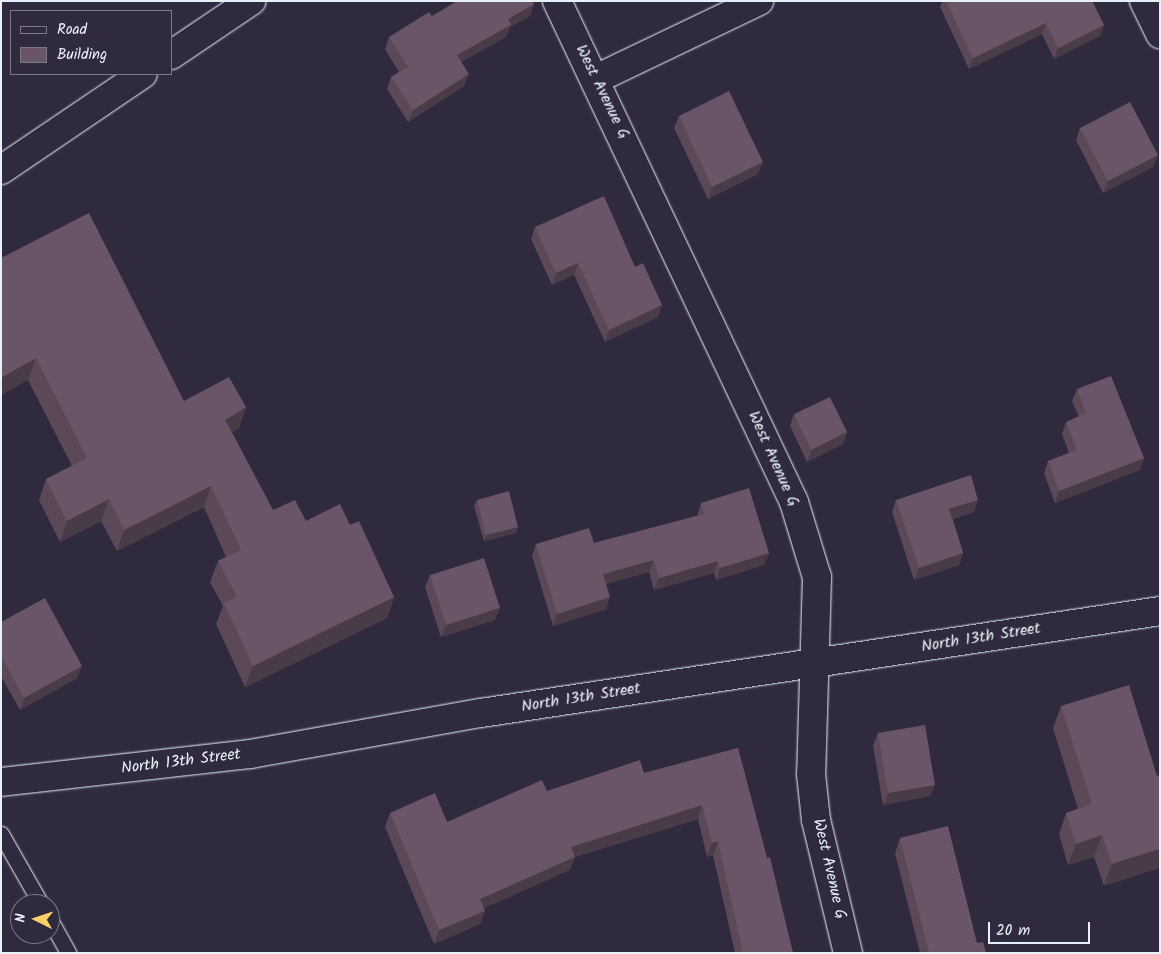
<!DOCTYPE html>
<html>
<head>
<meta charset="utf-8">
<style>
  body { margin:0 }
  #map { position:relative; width:1161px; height:954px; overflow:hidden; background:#2f2a3d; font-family:Kalam,sans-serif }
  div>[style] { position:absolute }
  .roads { filter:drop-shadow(0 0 1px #e8f1f8) drop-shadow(0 0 1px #e8f1f8) }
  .service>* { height:15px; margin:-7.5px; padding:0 7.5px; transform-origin:7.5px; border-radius:7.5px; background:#2f2a3d }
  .minor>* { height:28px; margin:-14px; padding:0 14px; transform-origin:14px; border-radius:14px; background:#2f2a3d }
  .tertiary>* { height:28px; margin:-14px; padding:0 14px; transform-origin:14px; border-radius:14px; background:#2f2a3d }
  .secondary>* { height:28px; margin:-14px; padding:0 14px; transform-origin:14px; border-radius:14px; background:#2f2a3d }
  .wall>* { inset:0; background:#5b4859 }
  .shaded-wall>* { inset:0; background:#4a3b48 }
  .building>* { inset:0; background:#6a5467 }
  span { translate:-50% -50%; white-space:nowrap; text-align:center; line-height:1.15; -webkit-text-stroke:4.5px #2f2a3d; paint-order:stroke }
  .street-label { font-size:16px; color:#e8f1f8 }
  .frame { position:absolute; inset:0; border:2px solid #e8f1f8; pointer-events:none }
  .legend { position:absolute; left:10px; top:10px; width:162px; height:65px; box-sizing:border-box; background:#2f2a3d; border:1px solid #797a88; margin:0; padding:6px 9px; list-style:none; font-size:15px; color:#e8f1f8 }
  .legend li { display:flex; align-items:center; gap:10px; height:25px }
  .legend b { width:25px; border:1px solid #797a88 }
  .north { position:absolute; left:10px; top:894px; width:50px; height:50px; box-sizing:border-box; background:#2f2a3d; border:1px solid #797a88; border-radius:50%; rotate:274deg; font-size:14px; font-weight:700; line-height:20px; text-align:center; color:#e8f1f8 }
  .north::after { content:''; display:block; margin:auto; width:18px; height:22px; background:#ffd166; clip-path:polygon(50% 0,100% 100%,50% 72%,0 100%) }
  .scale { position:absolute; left:988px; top:922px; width:102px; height:22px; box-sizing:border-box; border:2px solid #e8f1f8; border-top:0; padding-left:6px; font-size:15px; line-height:18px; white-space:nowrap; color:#e8f1f8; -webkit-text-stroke:4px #2f2a3d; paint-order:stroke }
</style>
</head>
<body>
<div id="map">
  <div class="roads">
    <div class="service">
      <div style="left:1px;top:834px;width:81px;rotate:60.3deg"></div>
      <div style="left:50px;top:920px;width:38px;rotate:61deg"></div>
    </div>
    <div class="minor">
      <div style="left:557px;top:1px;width:554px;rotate:64.68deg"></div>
      <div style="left:794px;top:502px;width:78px;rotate:73deg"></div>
      <div style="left:817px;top:577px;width:197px;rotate:91.7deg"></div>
      <div style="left:811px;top:774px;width:46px;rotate:83.8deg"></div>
      <div style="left:816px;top:820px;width:137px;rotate:76.5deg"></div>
      <div style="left:1144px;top:1px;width:37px;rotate:64deg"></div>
      <div style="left:596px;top:79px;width:181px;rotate:-25.6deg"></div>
    </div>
    <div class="tertiary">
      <div style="left:1px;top:782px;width:251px;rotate:-6.4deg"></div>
      <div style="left:250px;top:754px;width:235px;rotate:-10.1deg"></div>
      <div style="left:481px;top:713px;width:687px;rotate:-8.54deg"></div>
    </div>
    <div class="secondary">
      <div style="left:171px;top:55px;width:97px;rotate:-34deg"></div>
      <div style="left:1px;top:170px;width:171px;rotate:-34.1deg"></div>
    </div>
  </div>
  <div class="wall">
    <div style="clip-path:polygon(942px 1px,1092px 1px,1104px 25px,1100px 36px,1054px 59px,1042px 34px,969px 69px,940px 7px)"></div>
    <div style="clip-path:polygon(534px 4px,530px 16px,510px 27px,506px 37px,461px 62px,464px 86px,408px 122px,387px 89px,391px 77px,399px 72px,385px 49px,389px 37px,432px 16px)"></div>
    <div style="clip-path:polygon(679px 116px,758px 174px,708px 199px,674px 128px)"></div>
    <div style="clip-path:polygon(1080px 128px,1158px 155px,1153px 167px,1103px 193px,1076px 140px)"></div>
    <div style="clip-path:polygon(535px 227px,635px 267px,658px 317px,605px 342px,574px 275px,552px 285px,531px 239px)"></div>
    <div style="clip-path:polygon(1px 258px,184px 401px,246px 407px,239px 428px,232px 432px,273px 510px,306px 521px,350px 525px,394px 597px,387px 618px,245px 687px,216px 624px,223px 606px,210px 582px,218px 561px,226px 557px,204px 507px,117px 551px,101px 521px,60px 542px,39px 500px,46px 479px,72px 466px,28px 380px)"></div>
    <div style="clip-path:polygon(1077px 389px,1144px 458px,1140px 470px,1055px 503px,1044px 473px,1048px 461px,1069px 453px,1062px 434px,1066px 422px,1079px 417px,1072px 401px)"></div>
    <div style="clip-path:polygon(794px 414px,847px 432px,843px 444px,807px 462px,790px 426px)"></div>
    <div style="clip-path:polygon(477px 500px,518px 527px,516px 533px,484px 541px,474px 506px)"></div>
    <div style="clip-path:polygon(896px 500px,974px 512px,953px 519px,963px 553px,959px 565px,914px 580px,892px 512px)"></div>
    <div style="clip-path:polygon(701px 503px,769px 553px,764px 565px,716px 580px,714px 573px,654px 590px,649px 572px,606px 584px,606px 609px,553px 626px,532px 556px,536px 544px,594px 543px,697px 516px)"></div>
    <div style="clip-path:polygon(430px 575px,495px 620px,441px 637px,425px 587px)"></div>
    <div style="clip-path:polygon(1px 622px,82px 666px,77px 678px,20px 710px,1px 676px)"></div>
    <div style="clip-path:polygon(1061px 706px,1157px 776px,1104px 886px,1094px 857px,1068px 865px,1059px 834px,1066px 813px,1078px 809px,1053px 728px)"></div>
    <div style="clip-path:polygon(878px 733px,935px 785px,930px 796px,883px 805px,873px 745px)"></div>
    <div style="clip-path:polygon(738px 748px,767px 858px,793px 953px,735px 953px,713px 855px,707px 857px,698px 819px,575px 857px,570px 870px,484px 908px,485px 911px,480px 924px,434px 944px,385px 827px,390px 813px,447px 822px,547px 791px,644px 773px)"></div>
    <div style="clip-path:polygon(900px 838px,977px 943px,986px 953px,920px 953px,895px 853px)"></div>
  </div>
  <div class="shaded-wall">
    <div style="clip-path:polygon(534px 4px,530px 16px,510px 27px,506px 37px,452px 67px,457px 55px,508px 19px)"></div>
    <div style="clip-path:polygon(1046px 23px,1042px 34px,969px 69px,973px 58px)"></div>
    <div style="clip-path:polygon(1104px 25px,1100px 36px,1054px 59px,1058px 48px)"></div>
    <div style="clip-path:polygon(469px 74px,464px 86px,408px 122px,413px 110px)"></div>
    <div style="clip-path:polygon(1158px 155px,1153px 167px,1103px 193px,1108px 181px)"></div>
    <div style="clip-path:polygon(763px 162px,758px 174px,708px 199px,712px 187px)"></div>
    <div style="clip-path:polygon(578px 263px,574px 275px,552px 285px,556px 273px)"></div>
    <div style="clip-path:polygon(662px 305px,658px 317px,605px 342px,609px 330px)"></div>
    <div style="clip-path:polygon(36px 358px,28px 380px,1px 395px,1px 378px)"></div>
    <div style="clip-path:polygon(246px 407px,239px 428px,217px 441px,225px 420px)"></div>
    <div style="clip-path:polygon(847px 432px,843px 444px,807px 462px,811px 450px)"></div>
    <div style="clip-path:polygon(1144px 458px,1140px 470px,1055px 503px,1059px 491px)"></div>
    <div style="clip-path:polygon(211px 486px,204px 507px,117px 551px,124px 530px)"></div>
    <div style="clip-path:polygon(109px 499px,101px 521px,60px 542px,67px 521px)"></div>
    <div style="clip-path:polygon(978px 500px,974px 512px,945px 521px,949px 509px)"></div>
    <div style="clip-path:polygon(518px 527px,516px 533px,484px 541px,486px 535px)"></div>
    <div style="clip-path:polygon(769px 553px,764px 565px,716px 580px,720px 568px)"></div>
    <div style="clip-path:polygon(963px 553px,959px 565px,914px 580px,919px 568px)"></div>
    <div style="clip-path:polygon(654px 560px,649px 572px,599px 586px,603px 574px)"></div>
    <div style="clip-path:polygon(718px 561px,714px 573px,654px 590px,659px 578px)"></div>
    <div style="clip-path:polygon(394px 597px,387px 618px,245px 687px,253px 666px)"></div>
    <div style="clip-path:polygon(610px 597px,606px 609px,553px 626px,557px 614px)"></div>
    <div style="clip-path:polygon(500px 608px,495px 620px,441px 637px,446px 625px)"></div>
    <div style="clip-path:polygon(82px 666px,77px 678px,20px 710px,24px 698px)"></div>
    <div style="clip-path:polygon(935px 785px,930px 796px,883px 805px,888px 793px)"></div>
    <div style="clip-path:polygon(702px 805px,698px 819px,575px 857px,570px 870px,475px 912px,480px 899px,571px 847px)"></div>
    <div style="clip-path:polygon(1102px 835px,1094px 857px,1068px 865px,1076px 844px)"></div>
    <div style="clip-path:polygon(718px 841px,713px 855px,707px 857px,712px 843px)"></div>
    <div style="clip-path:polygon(1160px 849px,1160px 868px,1104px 886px,1112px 864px)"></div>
    <div style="clip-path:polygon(485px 911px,480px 924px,434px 944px,439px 930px)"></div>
  </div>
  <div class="building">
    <div style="clip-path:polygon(457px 1px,533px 1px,534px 4px,508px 19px,511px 25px,457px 55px,469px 74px,413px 110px,391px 77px,408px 67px,389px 37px,429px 12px,432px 16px)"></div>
    <div style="clip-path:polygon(946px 1px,1092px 1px,1104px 25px,1058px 48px,1046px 23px,973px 58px)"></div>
    <div style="clip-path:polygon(729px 91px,763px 162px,712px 187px,679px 116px)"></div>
    <div style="clip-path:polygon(1130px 102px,1158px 155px,1108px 181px,1080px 128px)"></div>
    <div style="clip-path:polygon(604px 196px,635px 267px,643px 263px,662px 305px,609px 330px,578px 263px,556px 273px,535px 227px)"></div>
    <div style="clip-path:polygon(89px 213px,184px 401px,229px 377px,246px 407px,225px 420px,273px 510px,295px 500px,306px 521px,340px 504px,350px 525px,359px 521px,394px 597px,253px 666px,224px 603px,237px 597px,218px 561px,241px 550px,211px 486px,124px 530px,109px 499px,67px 521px,46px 479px,87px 458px,36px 358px,1px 378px,1px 258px)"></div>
    <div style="clip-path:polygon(1111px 376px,1144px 458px,1059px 491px,1048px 461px,1077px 450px,1066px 422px,1086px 413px,1077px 389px)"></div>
    <div style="clip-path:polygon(830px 397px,847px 432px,811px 450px,794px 414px)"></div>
    <div style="clip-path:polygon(971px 475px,978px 500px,949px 509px,963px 553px,919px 568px,896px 500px)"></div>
    <div style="clip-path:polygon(749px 488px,769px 553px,720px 568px,718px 561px,659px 578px,654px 560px,603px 574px,610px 597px,557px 614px,536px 544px,589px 528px,594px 543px,704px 514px,701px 503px)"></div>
    <div style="clip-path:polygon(509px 491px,518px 527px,486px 535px,477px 500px)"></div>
    <div style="clip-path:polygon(484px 558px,500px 608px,446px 625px,430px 575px)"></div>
    <div style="clip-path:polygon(45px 598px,82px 666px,24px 698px,1px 656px,1px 622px)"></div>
    <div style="clip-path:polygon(1129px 685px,1157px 776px,1160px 775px,1160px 849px,1112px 864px,1102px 835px,1076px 844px,1066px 813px,1092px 804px,1061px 706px)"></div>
    <div style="clip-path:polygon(925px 725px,935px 785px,888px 793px,878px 733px)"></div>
    <div style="clip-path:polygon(738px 748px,767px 858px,770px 857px,793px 953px,743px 953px,718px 841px,712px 843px,702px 805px,571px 847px,575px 857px,480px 899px,485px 911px,439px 930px,390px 813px,435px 793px,447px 822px,542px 780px,547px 791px,640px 760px,644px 773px)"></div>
    <div style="clip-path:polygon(948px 826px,977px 943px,983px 942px,986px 953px,929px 953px,900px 838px)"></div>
  </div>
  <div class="street-label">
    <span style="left:602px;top:92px;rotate:64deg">West Avenue G</span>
    <span style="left:773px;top:459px;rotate:66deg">West Avenue G</span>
    <span style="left:981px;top:638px;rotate:-9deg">North 13th Street</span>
    <span style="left:581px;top:698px;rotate:-9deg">North 13th Street</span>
    <span style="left:181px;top:762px;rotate:-7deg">North 13th Street</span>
    <span style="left:829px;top:869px;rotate:77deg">West Avenue G</span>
  </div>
  <div class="frame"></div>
  <ul class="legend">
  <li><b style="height:6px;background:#2f2a3d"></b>Road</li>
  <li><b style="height:14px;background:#6a5467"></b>Building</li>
  </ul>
  <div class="north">N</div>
  <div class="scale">20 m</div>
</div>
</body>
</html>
